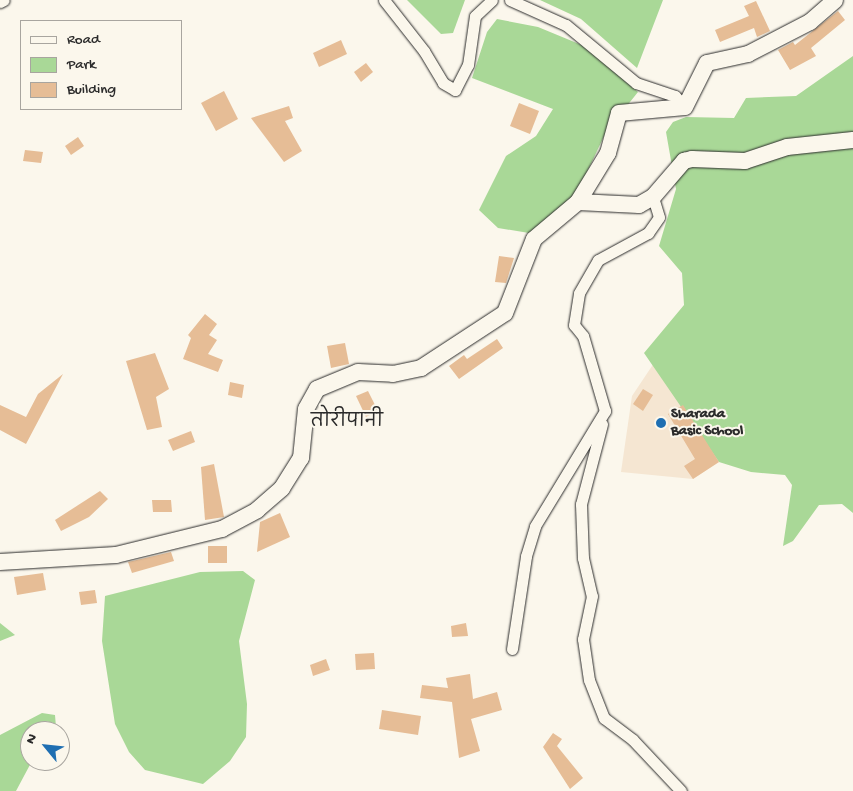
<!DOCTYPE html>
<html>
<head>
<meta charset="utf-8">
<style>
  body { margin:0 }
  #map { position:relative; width:853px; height:791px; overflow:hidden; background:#fbf7ec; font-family:"Gochi Hand","Playpen Sans Deva",sans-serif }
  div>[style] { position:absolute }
  .built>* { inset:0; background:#f5e6d2 }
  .green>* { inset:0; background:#a9d897 }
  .building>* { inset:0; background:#e6bd96 }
  .roads { filter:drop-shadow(0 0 1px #2b2b2b) drop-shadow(0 0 1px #2b2b2b) }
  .street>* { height:11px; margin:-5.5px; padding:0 5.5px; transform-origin:5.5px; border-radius:5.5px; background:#fbf7ec }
  .secondary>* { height:16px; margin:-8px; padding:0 8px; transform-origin:8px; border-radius:8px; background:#fbf7ec }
  .dots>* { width:14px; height:14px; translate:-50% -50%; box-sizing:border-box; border:2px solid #fbf7ec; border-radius:50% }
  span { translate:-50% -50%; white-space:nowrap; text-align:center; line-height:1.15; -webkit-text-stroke:4px #fbf7ec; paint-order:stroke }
  .poi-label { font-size:15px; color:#2b2b2b; font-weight:700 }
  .left { translate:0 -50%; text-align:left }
  .quarter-label { font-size:18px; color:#2b2b2b }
  .legend { position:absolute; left:20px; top:20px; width:162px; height:90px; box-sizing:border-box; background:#fbf7ec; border:1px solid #a8a59f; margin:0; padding:6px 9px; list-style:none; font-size:15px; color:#2b2b2b }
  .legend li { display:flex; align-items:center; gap:10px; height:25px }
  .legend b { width:25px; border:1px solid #a8a59f }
  .north { position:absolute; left:20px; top:721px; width:50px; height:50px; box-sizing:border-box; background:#fbf7ec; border:1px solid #a8a59f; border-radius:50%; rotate:298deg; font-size:14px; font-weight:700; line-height:20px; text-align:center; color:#2b2b2b }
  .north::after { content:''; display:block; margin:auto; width:18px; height:22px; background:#1f6fb2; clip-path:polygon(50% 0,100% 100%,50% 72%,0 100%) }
</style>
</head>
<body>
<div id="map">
  <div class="built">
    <div style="clip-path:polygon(654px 363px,719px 462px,693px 479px,621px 472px,632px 396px)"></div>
  </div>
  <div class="green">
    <div style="clip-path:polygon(407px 0,465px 0,453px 33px,441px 34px)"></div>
    <div style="clip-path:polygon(540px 0,663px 0,637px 68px,581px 19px)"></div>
    <div style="clip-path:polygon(497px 19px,538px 27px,584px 46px,638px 92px,606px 132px,578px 191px,535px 234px,498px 228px,479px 210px,506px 156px,536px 136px,553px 109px,472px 78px,487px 32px)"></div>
    <div style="clip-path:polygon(853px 56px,853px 513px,842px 504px,819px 505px,793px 541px,783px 546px,792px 485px,785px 475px,751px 472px,719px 462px,644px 353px,684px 305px,682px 273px,659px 246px,676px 189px,666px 132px,673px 122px,686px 117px,734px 118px,746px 98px,796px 96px)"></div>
    <div style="clip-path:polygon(243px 571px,255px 580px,239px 641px,247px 704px,246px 737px,230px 761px,203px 784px,145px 770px,129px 752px,115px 724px,102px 641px,105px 596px,200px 572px)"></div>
    <div style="clip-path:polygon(0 623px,15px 635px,0 641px)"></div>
    <div style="clip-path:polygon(42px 713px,55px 715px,56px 727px,53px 731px,30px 731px,32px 761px,16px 791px,0 791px,0 735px)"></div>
  </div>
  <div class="building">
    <div style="clip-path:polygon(756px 1px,770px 31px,757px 37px,754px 28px,720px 42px,715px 30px,749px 16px,744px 6px)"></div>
    <div style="clip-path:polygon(838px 11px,845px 20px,811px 48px,816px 56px,790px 70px,778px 50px,793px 42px,795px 45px)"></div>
    <div style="clip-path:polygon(341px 40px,347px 54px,319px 67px,313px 53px)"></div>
    <div style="clip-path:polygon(366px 63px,373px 72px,361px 82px,354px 72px)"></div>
    <div style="clip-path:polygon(224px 91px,238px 119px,216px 131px,201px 103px)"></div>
    <div style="clip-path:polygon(519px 103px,539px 111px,530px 134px,510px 126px)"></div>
    <div style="clip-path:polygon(289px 106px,293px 118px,285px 121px,302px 151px,284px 162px,251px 118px)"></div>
    <div style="clip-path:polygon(78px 137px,84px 146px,71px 155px,65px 146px)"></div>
    <div style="clip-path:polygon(25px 150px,43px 152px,41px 163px,23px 161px)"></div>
    <div style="clip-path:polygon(499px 256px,514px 258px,506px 283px,495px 282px)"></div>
    <div style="clip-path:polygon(205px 314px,217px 324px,209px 335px,217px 340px,208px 354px,223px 360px,218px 372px,183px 359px,191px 338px,188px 335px)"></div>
    <div style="clip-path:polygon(497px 339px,503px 348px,459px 379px,449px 366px,464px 355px,467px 359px)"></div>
    <div style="clip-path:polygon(345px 343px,349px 364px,331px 368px,327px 346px)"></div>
    <div style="clip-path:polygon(155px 353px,169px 389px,156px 397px,162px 427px,147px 430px,126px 361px)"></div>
    <div style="clip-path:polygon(63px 374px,26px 444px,0 430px,0 405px,26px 417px,38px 394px)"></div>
    <div style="clip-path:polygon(230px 382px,244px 385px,242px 398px,228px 395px)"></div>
    <div style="clip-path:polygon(643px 389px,653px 395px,643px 411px,633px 404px)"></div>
    <div style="clip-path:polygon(368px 391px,378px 411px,366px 417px,356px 396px)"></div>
    <div style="clip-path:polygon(683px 405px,719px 462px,693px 479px,684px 466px,695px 459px,668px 414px)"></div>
    <div style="clip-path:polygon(191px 431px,195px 442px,173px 451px,168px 440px)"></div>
    <div style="clip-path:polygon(214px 464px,224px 517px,205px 520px,201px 467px)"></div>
    <div style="clip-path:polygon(100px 491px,108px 499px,89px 517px,61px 531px,55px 520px)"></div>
    <div style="clip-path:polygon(152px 500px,171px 500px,172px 512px,153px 512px)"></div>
    <div style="clip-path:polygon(280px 513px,290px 537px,257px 552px,260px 522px)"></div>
    <div style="clip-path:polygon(208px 546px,227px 546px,227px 563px,208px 563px)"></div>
    <div style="clip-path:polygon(171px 552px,174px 561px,132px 573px,128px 562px)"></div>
    <div style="clip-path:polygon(43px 573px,46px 590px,17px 595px,14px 577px)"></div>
    <div style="clip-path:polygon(95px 590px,97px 603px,81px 605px,79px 592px)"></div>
    <div style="clip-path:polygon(466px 623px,468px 636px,452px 637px,451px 626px)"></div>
    <div style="clip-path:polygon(374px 653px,375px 669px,356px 670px,355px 654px)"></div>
    <div style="clip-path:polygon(326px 659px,330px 670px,313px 676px,310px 665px)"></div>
    <div style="clip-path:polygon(470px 674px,473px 699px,497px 692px,502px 710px,471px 719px,480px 751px,459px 758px,452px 702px,420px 698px,422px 685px,448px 688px,446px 678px)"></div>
    <div style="clip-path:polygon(382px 710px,421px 716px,418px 735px,379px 729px)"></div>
    <div style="clip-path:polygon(553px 733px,562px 739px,557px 746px,583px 778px,570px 789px,543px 747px)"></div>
  </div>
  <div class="roads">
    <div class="street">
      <div style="left:384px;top:0;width:65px;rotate:51.9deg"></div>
      <div style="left:424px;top:51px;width:37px;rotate:59deg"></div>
      <div style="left:443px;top:83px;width:14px;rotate:30deg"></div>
      <div style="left:455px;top:90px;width:28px;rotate:-63deg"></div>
      <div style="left:468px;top:65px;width:49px;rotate:-81.9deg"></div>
      <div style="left:475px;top:16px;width:23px;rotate:-43deg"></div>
      <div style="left:510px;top:0;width:61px;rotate:24.1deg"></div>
      <div style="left:566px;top:25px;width:91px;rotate:39.6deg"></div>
      <div style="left:636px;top:83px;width:41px;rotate:18.4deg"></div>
      <div style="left:675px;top:96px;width:15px;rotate:48deg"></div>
      <div style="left:0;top:2px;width:4px;rotate:-27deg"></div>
      <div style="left:602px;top:424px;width:83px;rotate:104.7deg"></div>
      <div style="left:581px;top:504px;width:54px;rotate:87.9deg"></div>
      <div style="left:583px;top:558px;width:39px;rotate:77deg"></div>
      <div style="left:592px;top:596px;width:44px;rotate:101.8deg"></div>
      <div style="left:583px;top:639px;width:41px;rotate:81.7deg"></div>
      <div style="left:589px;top:680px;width:41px;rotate:68.5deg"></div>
      <div style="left:604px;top:718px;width:36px;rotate:37deg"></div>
      <div style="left:633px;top:740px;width:70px;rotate:46.7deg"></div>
      <div style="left:512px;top:649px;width:94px;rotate:-81.4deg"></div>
      <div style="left:526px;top:556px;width:31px;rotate:-73deg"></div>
      <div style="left:535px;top:526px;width:135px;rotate:-58.7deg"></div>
      <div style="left:605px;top:411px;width:78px;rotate:-106.3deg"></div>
      <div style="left:583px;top:336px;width:14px;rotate:-129deg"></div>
      <div style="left:574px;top:325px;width:32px;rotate:-81deg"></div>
      <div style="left:579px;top:293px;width:38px;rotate:-60deg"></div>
      <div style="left:598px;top:260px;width:57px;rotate:-28.4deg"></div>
      <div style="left:648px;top:233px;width:19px;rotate:-55deg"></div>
      <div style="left:659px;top:217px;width:21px;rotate:-107deg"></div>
    </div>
    <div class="secondary">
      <div style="left:578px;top:202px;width:61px;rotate:2.8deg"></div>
      <div style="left:639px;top:205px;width:16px;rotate:-30deg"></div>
      <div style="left:653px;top:197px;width:48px;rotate:-49.3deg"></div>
      <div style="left:684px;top:161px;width:8px;rotate:-14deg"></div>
      <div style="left:692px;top:159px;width:53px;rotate:2.2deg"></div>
      <div style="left:745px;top:161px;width:44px;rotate:-18.4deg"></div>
      <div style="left:787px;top:147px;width:66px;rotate:-6.1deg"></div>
      <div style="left:0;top:562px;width:116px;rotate:-3.5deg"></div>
      <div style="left:116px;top:555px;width:109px;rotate:-13.8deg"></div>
      <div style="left:222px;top:529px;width:40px;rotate:-28deg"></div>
      <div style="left:257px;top:510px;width:33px;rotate:-41deg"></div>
      <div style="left:282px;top:488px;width:36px;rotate:-58deg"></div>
      <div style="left:301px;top:458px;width:49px;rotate:-84.2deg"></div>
      <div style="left:306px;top:409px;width:23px;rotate:-61deg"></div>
      <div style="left:317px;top:389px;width:44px;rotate:-22.5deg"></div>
      <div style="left:358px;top:372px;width:35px;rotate:3deg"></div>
      <div style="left:393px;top:374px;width:29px;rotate:-12deg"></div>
      <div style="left:421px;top:368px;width:100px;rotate:-33.2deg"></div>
      <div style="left:505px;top:313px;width:79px;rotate:-68.6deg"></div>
      <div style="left:534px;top:239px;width:57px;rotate:-40.1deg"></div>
      <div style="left:578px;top:202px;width:57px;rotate:-58.5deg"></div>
      <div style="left:608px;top:153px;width:41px;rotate:-74.6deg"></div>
      <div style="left:619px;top:113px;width:66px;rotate:-5.2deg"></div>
      <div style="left:685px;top:107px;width:49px;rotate:-63.4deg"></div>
      <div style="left:707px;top:63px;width:42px;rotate:-12.4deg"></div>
      <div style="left:748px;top:54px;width:70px;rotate:-27.3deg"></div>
      <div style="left:810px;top:22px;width:33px;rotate:-41deg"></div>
    </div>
  </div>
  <div class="dots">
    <div style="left:661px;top:423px;background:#1f6fb2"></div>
  </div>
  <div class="poi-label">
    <span class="left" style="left:671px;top:423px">Sharada<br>Basic School</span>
  </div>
  <div class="quarter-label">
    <span style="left:347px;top:423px">तोरीपानी</span>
  </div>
  <ul class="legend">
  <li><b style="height:6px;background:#fbf7ec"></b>Road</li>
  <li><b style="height:14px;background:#a9d897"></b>Park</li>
  <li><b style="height:14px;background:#e6bd96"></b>Building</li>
  </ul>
  <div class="north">N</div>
</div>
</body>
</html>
